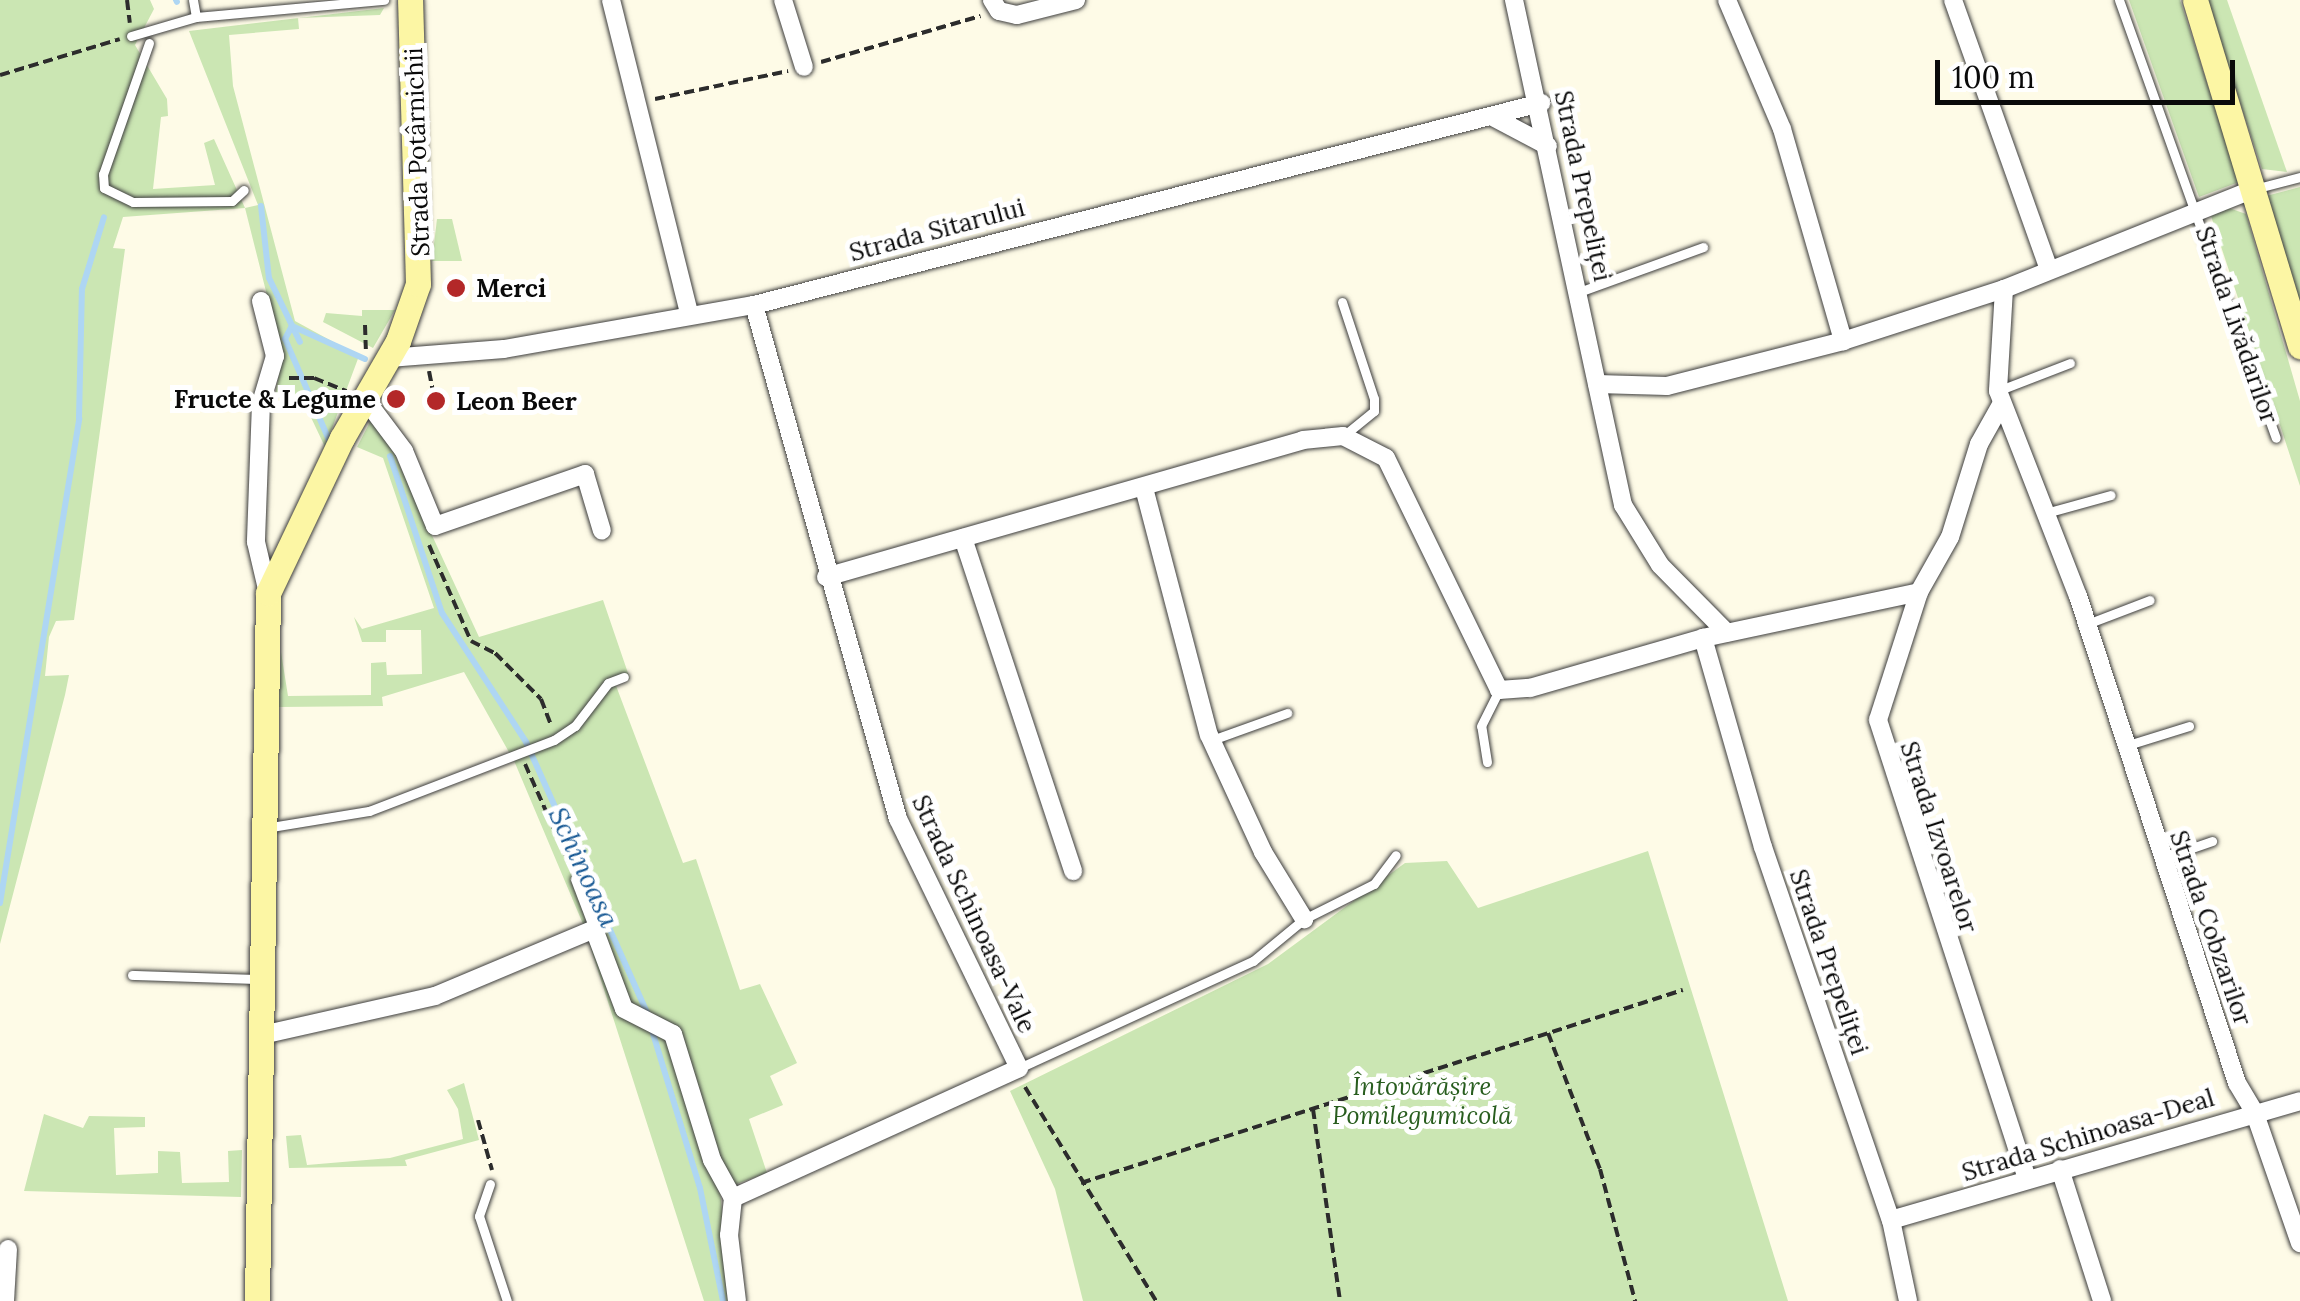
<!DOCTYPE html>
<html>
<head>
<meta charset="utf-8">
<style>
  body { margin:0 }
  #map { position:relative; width:2300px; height:1301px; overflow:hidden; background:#fefbe7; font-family:Lora,serif }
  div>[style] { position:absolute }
  .green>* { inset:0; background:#cbe6b3 }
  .stream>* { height:6px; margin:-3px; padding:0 3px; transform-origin:3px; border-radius:3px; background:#aed6f3 }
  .path>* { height:4px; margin-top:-2px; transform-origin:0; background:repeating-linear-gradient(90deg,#2c2c2c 0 10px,transparent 0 15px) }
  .roads { filter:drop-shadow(0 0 2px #3d3d3d) drop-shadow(0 0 2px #3d3d3d) }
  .lane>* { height:9px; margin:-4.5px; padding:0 4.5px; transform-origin:4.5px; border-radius:4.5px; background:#fff }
  .street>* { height:18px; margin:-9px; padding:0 9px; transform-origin:9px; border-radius:9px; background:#fff }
  .secondary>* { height:25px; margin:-12.5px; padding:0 12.5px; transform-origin:12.5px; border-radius:12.5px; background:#fcf6a4 }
  .dots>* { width:28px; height:28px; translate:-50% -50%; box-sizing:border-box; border:5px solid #fff; border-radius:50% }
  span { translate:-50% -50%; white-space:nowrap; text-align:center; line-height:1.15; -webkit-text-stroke:10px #fff; paint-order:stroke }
  .street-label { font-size:25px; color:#0a0a0a }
  .poi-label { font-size:25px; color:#0a0a0a; font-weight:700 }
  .left { translate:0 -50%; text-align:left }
  .right { translate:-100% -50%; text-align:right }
  .park-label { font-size:25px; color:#285d1e; font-style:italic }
  .water-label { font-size:28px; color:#195a95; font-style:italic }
  .scale { position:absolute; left:1935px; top:60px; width:300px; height:45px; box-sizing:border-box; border:5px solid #0a0a0a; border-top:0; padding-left:12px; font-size:30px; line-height:35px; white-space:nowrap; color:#0a0a0a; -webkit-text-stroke:8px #fff; paint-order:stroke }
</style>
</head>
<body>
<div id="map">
  <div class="green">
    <div style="clip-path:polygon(0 0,150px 0,154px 9px,135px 45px,167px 99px,168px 116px,161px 117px,153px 189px,215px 185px,204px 143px,214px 139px,245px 208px,258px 205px,189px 31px,384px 8px,380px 15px,298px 18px,299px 29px,229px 35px,233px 86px,295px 321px,359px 356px,325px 447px,307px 409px,275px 396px,281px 362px,276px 331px,245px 208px,123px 217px,113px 248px,125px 249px,74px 620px,56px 621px,49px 637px,45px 676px,69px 675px,65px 695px,0 944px)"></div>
    <div style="clip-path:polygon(2129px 0,2180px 0,2239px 182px,2199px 197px)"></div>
    <div style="clip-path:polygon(2206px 0,2227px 0,2287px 172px,2262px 169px)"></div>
    <div style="clip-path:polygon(2300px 187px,2300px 313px,2266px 196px)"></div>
    <div style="clip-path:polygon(2229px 208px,2246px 214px,2300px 401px,2300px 486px,2211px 216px)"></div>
    <div style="clip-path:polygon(437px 219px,452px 219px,462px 261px,432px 261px)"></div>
    <div style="clip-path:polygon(362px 310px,395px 310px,373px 348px,323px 322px,326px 313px,362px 316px)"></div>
    <div style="clip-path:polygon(371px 420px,394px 453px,479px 637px,603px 600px,630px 679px,615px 683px,683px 863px,696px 859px,740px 990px,760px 984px,797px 1063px,770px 1076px,783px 1105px,749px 1119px,767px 1173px,720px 1190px,731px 1301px,704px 1301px,583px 924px,515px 763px,464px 672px,382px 697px,383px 706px,279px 707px,281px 652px,288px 696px,371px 695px,371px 663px,386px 662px,387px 675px,422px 674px,421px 630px,386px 630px,386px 642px,362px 642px,354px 617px,362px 629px,434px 608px,383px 458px,357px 447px)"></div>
    <div style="clip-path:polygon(1648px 851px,1788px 1301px,1083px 1301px,1055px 1189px,1010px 1091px,1268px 964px,1405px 863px,1447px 861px,1478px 908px)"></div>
    <div style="clip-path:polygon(464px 1083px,479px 1140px,405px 1160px,407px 1166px,289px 1168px,286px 1136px,301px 1135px,307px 1165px,390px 1158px,463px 1139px,458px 1109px,447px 1090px)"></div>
    <div style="clip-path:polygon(44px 1114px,83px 1128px,89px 1116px,145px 1117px,145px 1127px,114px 1128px,116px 1175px,158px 1173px,158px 1151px,180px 1152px,182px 1183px,229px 1182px,228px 1151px,242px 1150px,241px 1197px,24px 1191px)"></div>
  </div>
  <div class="stream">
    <div style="left:176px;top:0;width:2px;rotate:63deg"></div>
    <div style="left:261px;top:206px;width:72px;rotate:83.7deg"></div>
    <div style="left:269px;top:278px;width:71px;rotate:64.2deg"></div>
    <div style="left:329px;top:440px;width:110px;rotate:-113.5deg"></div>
    <div style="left:285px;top:339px;width:15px;rotate:-62deg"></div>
    <div style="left:292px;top:326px;width:80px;rotate:24.3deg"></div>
    <div style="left:390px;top:456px;width:165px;rotate:71.7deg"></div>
    <div style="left:442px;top:613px;width:154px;rotate:56.9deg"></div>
    <div style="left:526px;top:742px;width:299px;rotate:65.9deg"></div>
    <div style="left:0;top:903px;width:491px;rotate:-80.7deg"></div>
    <div style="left:79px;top:418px;width:129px;rotate:-88.7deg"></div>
    <div style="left:82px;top:289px;width:75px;rotate:-73deg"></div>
    <div style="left:651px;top:1027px;width:168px;rotate:73.1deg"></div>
    <div style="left:700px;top:1188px;width:115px;rotate:78.5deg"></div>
  </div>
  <div class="path">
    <div style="left:127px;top:0;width:23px;rotate:83deg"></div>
    <div style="left:821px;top:62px;width:166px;rotate:-16.1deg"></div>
    <div style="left:0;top:75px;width:125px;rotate:-16.7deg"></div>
    <div style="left:655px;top:99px;width:136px;rotate:-11.9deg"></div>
    <div style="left:365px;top:325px;width:24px;rotate:88deg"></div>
    <div style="left:429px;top:371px;width:26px;rotate:79deg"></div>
    <div style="left:289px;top:378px;width:25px"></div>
    <div style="left:314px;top:378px;width:35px;rotate:22deg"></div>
    <div style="left:429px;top:545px;width:105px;rotate:66.4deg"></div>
    <div style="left:471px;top:641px;width:27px;rotate:27deg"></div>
    <div style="left:495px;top:653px;width:65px;rotate:45deg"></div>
    <div style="left:541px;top:699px;width:28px;rotate:69deg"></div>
    <div style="left:525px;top:764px;width:111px;rotate:66deg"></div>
    <div style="left:1548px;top:1033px;width:146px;rotate:69.1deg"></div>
    <div style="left:1600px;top:1169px;width:137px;rotate:75.1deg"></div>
    <div style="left:1025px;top:1087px;width:251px;rotate:58.5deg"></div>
    <div style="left:1313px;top:1109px;width:194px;rotate:82deg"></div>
    <div style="left:478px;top:1120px;width:52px;rotate:74.4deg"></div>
    <div style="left:1081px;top:1183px;width:632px;rotate:-17.78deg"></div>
  </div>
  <div class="roads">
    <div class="lane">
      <div style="left:193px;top:0;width:17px;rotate:80deg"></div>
      <div style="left:2119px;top:0;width:465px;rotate:70.3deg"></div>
      <div style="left:131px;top:36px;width:68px;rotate:-16.3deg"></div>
      <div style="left:196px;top:17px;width:189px;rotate:-5.2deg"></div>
      <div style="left:149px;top:43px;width:139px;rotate:109.3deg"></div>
      <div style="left:103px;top:174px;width:14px;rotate:86deg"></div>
      <div style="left:104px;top:188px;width:32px;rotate:26deg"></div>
      <div style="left:133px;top:202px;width:99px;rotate:-0.6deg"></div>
      <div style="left:232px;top:201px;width:16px;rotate:-43deg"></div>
      <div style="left:2254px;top:189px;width:48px;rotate:-14.6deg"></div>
      <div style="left:1579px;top:292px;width:132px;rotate:-19.9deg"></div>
      <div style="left:1342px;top:302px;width:102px;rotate:71.7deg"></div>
      <div style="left:1374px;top:399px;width:12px;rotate:90deg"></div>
      <div style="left:1374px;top:411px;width:38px;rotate:141deg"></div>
      <div style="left:2000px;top:390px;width:75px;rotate:-21.1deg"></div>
      <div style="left:2046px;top:513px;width:67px;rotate:-15.5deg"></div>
      <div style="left:2087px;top:624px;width:67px;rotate:-20.9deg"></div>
      <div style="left:1212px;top:740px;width:80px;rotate:-19.8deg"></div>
      <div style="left:2128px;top:745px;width:64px;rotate:-17.3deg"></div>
      <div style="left:1487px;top:762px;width:36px;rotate:-99deg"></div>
      <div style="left:1481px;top:726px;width:40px;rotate:-63.4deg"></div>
      <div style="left:265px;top:828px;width:105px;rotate:-9.3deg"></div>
      <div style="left:369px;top:811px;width:198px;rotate:-21deg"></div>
      <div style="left:554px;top:740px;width:25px;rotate:-34deg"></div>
      <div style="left:575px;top:726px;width:54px;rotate:-52.5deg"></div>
      <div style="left:608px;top:683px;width:17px;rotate:-21deg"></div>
      <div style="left:2163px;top:858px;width:52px;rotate:-19.1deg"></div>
      <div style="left:575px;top:879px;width:53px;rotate:69.2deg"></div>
      <div style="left:132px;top:975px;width:127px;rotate:1.8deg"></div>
      <div style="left:1019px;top:1068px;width:257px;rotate:-24.6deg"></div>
      <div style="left:1253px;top:961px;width:66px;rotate:-39.5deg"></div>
      <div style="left:1304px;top:919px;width:78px;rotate:-26.6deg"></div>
      <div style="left:1374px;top:884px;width:36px;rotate:-53deg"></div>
      <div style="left:490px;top:1184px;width:34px;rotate:109deg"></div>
      <div style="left:479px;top:1216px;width:89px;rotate:71.8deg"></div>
    </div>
    <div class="street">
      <div style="left:611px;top:0;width:324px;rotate:76deg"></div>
      <div style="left:783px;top:0;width:70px;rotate:72.6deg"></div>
      <div style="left:992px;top:0;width:13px;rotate:58deg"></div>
      <div style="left:999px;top:11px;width:18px;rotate:13deg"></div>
      <div style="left:1017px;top:15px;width:61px;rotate:-14.3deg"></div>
      <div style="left:1514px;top:0;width:517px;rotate:77.82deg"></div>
      <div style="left:1623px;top:505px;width:70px;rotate:58.3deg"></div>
      <div style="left:1660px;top:565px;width:95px;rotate:45.4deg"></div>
      <div style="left:1727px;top:0;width:140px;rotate:66.9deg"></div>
      <div style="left:1782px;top:129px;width:221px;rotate:73.9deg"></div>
      <div style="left:1953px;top:0;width:286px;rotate:70.4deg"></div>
      <div style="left:1493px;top:117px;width:62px;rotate:27.8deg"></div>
      <div style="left:2004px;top:289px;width:102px;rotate:93.4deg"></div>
      <div style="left:1998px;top:391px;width:220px;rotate:68.7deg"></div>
      <div style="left:2078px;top:596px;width:512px;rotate:71.92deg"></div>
      <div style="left:2237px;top:1083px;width:33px;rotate:59deg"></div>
      <div style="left:2254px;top:1111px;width:140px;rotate:70.8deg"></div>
      <div style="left:261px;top:301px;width:57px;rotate:75.7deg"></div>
      <div style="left:275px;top:356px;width:49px;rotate:106.6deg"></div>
      <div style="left:261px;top:403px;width:139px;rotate:92.1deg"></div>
      <div style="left:256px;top:542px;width:52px;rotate:76.8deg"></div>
      <div style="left:389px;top:358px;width:115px;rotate:-4.5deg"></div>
      <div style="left:504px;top:349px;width:254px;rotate:-10deg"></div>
      <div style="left:754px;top:305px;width:813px;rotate:-14.4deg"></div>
      <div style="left:1597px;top:384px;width:70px;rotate:1.6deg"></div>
      <div style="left:1667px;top:386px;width:182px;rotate:-14.3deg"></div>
      <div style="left:1843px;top:341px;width:169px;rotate:-17.9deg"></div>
      <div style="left:2004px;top:289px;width:267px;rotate:-21.8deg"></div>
      <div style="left:365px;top:399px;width:65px;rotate:53.1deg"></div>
      <div style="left:404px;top:451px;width:81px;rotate:67.5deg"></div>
      <div style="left:435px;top:526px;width:159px;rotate:-19.1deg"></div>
      <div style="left:585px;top:474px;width:59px;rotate:73.4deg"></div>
      <div style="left:2002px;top:403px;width:47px;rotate:119.3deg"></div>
      <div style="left:1979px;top:444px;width:97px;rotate:107.3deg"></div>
      <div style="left:1950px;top:537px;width:63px;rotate:119.4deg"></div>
      <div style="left:1919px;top:592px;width:134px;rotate:107.8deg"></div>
      <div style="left:1878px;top:720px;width:483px;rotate:72deg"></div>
      <div style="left:1144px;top:488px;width:255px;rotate:75.3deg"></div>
      <div style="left:1209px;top:735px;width:129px;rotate:65.2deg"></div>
      <div style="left:1263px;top:852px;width:79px;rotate:58.5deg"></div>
      <div style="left:963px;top:538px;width:351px;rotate:71.7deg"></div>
      <div style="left:826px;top:577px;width:496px;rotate:-16deg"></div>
      <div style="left:1303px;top:440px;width:40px;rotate:-5.7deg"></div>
      <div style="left:1343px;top:436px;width:48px;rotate:27.1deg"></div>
      <div style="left:1386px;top:458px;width:258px;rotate:64deg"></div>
      <div style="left:1499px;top:690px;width:31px;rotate:-4deg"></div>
      <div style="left:1530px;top:688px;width:180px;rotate:-16.1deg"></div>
      <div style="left:1703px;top:638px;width:221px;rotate:-12deg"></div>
      <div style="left:1703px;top:638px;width:217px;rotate:74deg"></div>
      <div style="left:1763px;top:847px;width:394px;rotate:71.1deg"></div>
      <div style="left:1891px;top:1220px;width:83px;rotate:78.1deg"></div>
      <div style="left:262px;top:1035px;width:177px;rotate:-12.7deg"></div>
      <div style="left:435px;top:996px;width:173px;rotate:-22.8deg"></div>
      <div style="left:594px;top:929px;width:85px;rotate:69.4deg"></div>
      <div style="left:624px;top:1009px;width:55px;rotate:27deg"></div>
      <div style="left:673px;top:1034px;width:132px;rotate:72.8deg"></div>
      <div style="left:712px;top:1160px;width:43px;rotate:61.1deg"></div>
      <div style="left:733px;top:1198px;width:37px;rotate:96deg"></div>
      <div style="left:729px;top:1235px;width:66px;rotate:83.1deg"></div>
      <div style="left:2060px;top:1169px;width:139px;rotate:72.3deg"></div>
      <div style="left:733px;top:1198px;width:314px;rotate:-24.4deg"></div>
      <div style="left:1019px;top:1068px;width:277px;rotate:-115.9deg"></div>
      <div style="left:898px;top:819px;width:534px;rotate:-105.65deg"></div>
      <div style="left:1891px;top:1220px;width:426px;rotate:-16.2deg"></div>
      <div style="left:5px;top:1301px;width:52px;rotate:-86.7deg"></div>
    </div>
    <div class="secondary">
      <div style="left:2195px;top:0;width:362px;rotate:73.1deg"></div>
      <div style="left:257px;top:1301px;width:708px;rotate:-89.11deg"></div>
      <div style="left:268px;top:593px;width:172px;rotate:-64.5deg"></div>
      <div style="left:342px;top:438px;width:112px;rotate:-60deg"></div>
      <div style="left:398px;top:341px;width:60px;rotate:-70.7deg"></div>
      <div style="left:418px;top:284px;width:284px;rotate:-91.6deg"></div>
    </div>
  </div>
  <div class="dots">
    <div style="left:456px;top:288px;background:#b32829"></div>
    <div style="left:396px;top:399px;background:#b32829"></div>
    <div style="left:436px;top:401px;background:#b32829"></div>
  </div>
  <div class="street-label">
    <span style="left:417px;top:152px;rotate:-92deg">Strada Potârnichii</span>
    <span style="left:1583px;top:186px;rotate:78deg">Strada Prepeliței</span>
    <span style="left:937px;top:230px;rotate:-15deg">Strada Sitarului</span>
    <span style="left:2237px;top:325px;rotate:71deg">Strada Livădarilor</span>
    <span style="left:1939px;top:837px;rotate:72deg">Strada Izvoarelor</span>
    <span style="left:974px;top:914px;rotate:65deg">Strada Schinoasa-Vale</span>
    <span style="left:2211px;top:928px;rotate:71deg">Strada Cobzarilor</span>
    <span style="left:1829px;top:962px;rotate:71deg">Strada Prepeliței</span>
    <span style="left:2088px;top:1135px;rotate:-17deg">Strada Schinoasa-Deal</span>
  </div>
  <div class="poi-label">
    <span class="left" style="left:476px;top:288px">Merci</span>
    <span class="right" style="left:376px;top:399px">Fructe &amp; Legume</span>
    <span class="left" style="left:456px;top:401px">Leon Beer</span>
  </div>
  <div class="park-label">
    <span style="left:1422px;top:1101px">Întovărășire<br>Pomilegumicolă</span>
  </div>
  <div class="water-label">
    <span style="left:584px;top:867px;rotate:65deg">Schinoasa</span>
  </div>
  <div class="scale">100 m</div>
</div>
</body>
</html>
